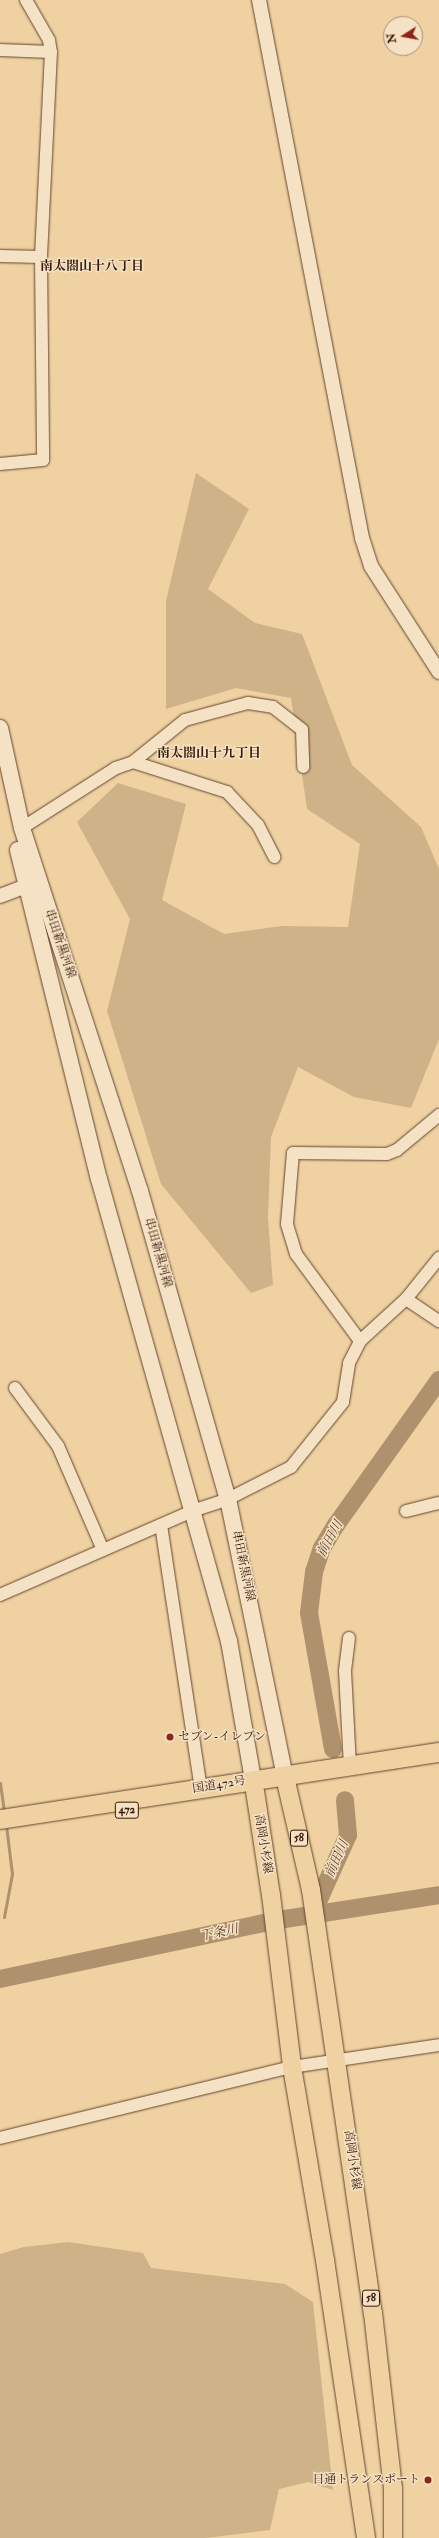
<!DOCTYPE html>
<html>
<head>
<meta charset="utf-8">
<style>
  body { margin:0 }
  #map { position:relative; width:439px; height:2538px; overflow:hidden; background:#efd1a2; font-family:"IM FELL Double Pica","Noto Serif JP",serif }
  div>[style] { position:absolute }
  .green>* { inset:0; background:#cfb288 }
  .stream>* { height:3px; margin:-1.5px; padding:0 1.5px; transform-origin:1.5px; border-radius:1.5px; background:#af926d }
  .river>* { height:18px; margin:-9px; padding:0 9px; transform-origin:9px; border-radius:9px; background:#af926d }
  .roads { filter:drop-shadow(0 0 1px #62462e) drop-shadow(0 0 1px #62462e) }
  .minor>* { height:12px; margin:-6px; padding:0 6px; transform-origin:6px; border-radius:6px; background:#f5e1c3 }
  .tertiary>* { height:14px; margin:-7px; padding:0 7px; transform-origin:7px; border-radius:7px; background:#f5e1c3 }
  .secondary>* { height:16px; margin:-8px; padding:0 8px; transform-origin:8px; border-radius:8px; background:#f5e1c3 }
  .primary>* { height:18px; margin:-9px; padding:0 9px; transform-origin:9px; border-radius:9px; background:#efd1a2 }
  .trunk>* { height:19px; margin:-9.5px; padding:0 9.5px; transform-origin:9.5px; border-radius:9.5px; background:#efd1a2 }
  .dots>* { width:11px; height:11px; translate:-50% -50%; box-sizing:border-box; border:2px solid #f5e1c3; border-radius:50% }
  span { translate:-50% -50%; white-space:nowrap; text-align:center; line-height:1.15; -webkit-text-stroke:3px #f5e1c3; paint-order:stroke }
  .shield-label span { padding:1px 3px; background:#f5e1c3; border:1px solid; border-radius:3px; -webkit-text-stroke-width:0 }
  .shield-label { font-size:11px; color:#331807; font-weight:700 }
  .street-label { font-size:12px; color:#331807 }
  .poi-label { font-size:12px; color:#331807 }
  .left { translate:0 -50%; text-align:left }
  .right { translate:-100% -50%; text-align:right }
  .neighbourhood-label { font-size:13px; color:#331807; font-weight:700 }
  .water-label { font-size:13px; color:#5e432b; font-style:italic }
  .north { position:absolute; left:383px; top:16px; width:40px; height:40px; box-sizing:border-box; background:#f5e1c3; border:1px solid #a79178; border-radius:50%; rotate:259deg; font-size:11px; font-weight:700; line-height:16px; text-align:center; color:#331807 }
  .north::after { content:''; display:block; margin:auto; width:14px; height:18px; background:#8f2418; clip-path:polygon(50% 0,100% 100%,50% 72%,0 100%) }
</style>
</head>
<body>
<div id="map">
  <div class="green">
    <div style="clip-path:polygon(196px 473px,249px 509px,208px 589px,255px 623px,302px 634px,352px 765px,421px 827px,439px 869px,439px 1039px,411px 1108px,354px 1097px,298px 1067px,271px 1137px,268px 1218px,273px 1285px,251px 1293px,161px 1184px,107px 1011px,130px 919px,77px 822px,118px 783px,186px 804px,162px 900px,224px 934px,282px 926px,348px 927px,360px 844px,307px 809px,291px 698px,236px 688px,166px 709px,166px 601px)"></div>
    <div style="clip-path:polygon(68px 2242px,143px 2253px,151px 2268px,285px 2284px,313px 2302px,333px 2490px,308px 2482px,279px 2489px,270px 2530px,206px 2538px,0 2538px,0 2254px,24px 2247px)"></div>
  </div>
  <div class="stream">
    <div style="left:0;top:1783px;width:30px;rotate:82deg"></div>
    <div style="left:4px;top:1917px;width:44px;rotate:-79.5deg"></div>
    <div style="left:12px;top:1874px;width:49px;rotate:-97deg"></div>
  </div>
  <div class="river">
    <div style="left:333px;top:1749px;width:138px;rotate:-100deg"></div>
    <div style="left:309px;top:1613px;width:41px;rotate:-83deg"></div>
    <div style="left:314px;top:1572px;width:25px;rotate:-72deg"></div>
    <div style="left:322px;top:1548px;width:27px;rotate:-59deg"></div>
    <div style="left:336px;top:1525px;width:178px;rotate:-54.6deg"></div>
    <div style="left:312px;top:1915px;width:88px;rotate:-65.8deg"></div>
    <div style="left:348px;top:1835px;width:35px;rotate:-95deg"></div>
    <div style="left:0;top:1979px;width:278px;rotate:-12deg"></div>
    <div style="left:272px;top:1921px;width:169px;rotate:-8.8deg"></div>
  </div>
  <div class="roads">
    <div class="minor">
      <div style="left:26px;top:0;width:46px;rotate:60.1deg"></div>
      <div style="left:49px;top:40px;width:12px;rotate:81deg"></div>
      <div style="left:0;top:50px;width:51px;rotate:2.2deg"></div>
      <div style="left:51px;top:52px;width:205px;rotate:92.8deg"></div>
      <div style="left:41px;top:257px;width:203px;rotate:89.4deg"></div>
      <div style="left:43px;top:460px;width:43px;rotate:174.7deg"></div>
      <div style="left:0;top:256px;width:41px;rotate:1.4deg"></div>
      <div style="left:133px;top:762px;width:99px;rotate:17.7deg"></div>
      <div style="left:227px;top:792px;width:45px;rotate:46.8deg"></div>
      <div style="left:258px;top:825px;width:36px;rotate:63deg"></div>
      <div style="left:22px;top:828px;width:112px;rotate:-32.6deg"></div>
      <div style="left:116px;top:768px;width:18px;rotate:-19deg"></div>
      <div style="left:133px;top:762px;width:67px;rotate:-38.9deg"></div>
      <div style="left:185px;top:720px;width:65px;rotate:-15.1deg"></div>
      <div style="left:248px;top:703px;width:25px;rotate:9deg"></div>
      <div style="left:273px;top:707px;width:37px;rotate:38deg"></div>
      <div style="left:302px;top:730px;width:37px;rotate:88deg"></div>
      <div style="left:406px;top:1299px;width:40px;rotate:34deg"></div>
      <div style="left:360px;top:1341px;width:108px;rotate:-126.3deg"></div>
      <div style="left:296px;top:1254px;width:31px;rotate:-107deg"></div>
      <div style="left:287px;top:1224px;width:71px;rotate:-85.2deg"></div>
      <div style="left:293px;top:1153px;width:94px;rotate:0.6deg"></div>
      <div style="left:387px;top:1154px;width:11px;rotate:-22deg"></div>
      <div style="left:397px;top:1150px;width:55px;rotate:-39.8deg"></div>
      <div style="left:15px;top:1388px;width:72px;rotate:53.4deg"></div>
      <div style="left:58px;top:1446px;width:113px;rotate:66.6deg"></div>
      <div style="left:406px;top:1511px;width:34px;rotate:-14deg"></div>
      <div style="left:161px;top:1525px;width:266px;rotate:81.4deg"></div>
      <div style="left:0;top:1595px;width:210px;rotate:-23.6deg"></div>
      <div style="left:192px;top:1511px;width:38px;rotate:-18deg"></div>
      <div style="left:228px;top:1499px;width:71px;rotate:-26.9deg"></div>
      <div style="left:291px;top:1467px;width:83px;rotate:-51.3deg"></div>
      <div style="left:343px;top:1402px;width:39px;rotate:-81deg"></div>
      <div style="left:349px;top:1363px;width:25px;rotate:-63deg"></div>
      <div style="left:360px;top:1341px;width:62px;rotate:-42.4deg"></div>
      <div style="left:406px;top:1299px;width:53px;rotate:-51.2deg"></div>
      <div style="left:349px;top:1638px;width:33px;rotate:97deg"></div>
      <div style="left:345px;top:1671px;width:94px;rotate:87deg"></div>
      <div style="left:0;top:2138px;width:301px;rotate:-13.7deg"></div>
      <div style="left:292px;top:2067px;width:149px;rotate:-8.5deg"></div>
    </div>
    <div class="tertiary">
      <div style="left:259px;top:0;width:548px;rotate:79.16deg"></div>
      <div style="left:362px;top:538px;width:29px;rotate:72deg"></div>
      <div style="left:371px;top:566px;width:126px;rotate:57.3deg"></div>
      <div style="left:0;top:896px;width:40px;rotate:-21deg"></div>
    </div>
    <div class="secondary">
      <div style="left:0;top:728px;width:102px;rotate:77.6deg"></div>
      <div style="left:22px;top:828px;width:382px;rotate:72deg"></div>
      <div style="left:140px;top:1191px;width:320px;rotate:74.1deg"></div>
      <div style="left:228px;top:1499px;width:293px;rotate:78.4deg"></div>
      <div style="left:18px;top:850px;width:339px;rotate:76.2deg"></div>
      <div style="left:99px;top:1179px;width:480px;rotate:74.3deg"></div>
      <div style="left:229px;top:1641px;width:152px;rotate:80.2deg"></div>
    </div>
    <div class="primary">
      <div style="left:287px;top:1786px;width:107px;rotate:77deg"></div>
      <div style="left:311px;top:1890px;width:428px;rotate:81.7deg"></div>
      <div style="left:373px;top:2313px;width:177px;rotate:83.5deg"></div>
      <div style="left:393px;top:2489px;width:49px;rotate:90deg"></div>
      <div style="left:255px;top:1791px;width:105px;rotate:81.3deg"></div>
      <div style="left:271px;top:1895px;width:173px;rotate:83deg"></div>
      <div style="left:292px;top:2067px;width:196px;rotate:80.3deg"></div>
      <div style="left:325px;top:2260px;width:281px;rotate:81.6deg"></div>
    </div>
    <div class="trunk">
      <div style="left:0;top:1819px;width:444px;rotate:-8.7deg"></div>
    </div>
  </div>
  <div class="dots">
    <div style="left:170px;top:1737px;background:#8f2418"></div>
    <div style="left:428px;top:2480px;background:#8f2418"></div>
  </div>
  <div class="shield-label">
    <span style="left:127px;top:1810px">472</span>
    <span style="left:299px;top:1838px">58</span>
    <span style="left:371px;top:2298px">58</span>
  </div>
  <div class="street-label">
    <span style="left:60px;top:944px;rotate:71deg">串田新黒河線</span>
    <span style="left:158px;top:1253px;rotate:74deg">串田新黒河線</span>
    <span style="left:243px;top:1566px;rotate:78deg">串田新黒河線</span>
    <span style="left:219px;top:1785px;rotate:-9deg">国道472号</span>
    <span style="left:263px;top:1844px;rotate:81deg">高岡小杉線</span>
    <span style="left:352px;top:2160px;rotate:82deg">高岡小杉線</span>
  </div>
  <div class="poi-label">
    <span class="left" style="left:178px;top:1737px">セブン-イレブン</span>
    <span class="right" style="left:420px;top:2480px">日通トランスポート</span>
  </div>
  <div class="neighbourhood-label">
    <span style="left:92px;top:266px">南太閤山十八丁目</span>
    <span style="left:209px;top:753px">南太閤山十九丁目</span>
  </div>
  <div class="water-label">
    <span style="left:330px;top:1539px;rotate:-61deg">前田川</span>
    <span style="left:337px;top:1859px;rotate:-66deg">前田川</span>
    <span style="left:219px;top:1933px;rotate:-12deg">下条川</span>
  </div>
  <div class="north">N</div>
</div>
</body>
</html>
